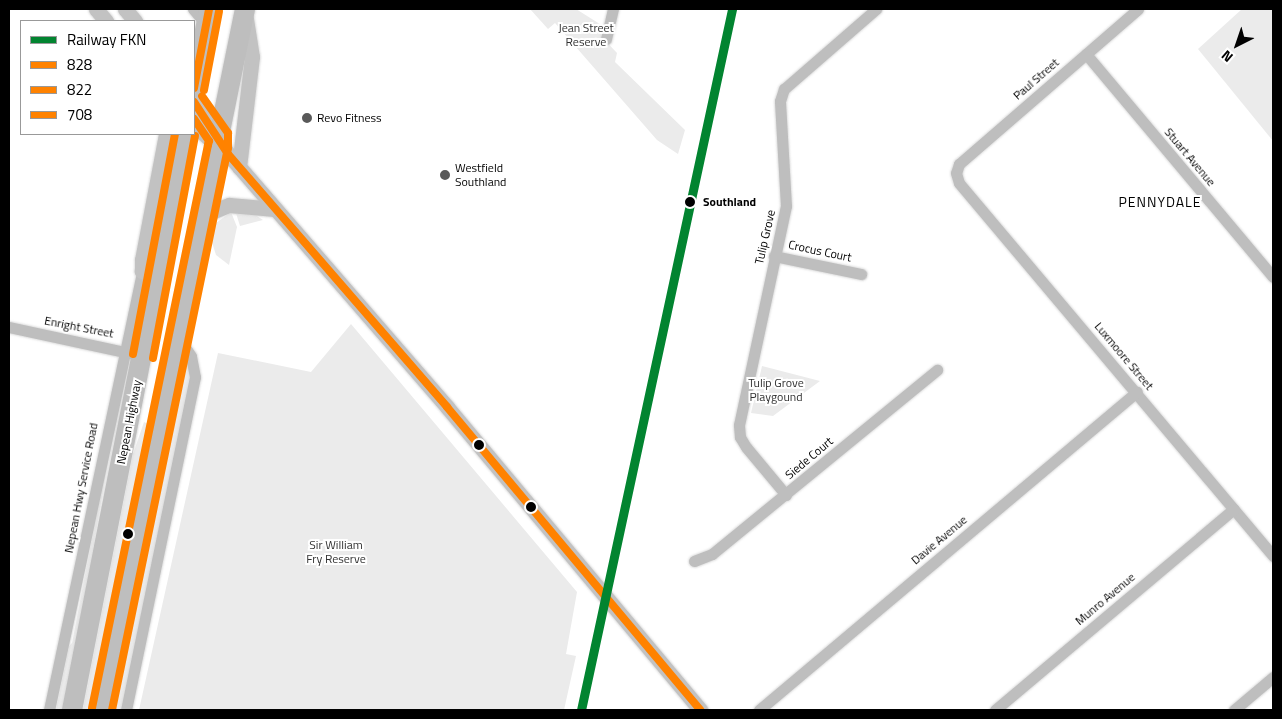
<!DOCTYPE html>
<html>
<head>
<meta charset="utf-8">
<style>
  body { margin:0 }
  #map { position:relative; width:1282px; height:719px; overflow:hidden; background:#fff; font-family:"Titillium Web",sans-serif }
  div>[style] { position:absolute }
  .green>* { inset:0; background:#ebebeb }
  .roads { filter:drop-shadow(0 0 1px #dbdbdb) drop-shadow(0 0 1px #dbdbdb) }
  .street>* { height:11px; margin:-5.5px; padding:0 5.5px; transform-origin:5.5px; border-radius:5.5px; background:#bebebe }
  .secondary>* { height:15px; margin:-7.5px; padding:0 7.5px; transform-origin:7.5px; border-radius:7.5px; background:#c2c2c2 }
  .highway>* { height:20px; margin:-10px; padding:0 10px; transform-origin:10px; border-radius:10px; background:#bebebe }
  .bus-1>* { height:8px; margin:-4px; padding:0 4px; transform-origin:4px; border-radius:4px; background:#ff8200 }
  .bus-2>* { height:8px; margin:-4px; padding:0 4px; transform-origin:4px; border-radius:4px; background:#ff8200 }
  .bus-3>* { height:8px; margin:-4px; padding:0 4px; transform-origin:4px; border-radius:4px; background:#ff8200 }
  .rail-1>* { height:9px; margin:-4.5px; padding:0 4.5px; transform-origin:4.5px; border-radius:4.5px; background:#028430 }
  .dots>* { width:14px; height:14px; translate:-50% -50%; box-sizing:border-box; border:2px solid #fff; border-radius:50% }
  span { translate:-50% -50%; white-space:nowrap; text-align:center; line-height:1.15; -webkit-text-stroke:4px #fff; paint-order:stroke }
  .park-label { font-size:12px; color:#313131 }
  .street-label { font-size:12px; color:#000 }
  .poi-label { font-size:12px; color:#000 }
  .left { translate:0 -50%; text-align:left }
  .stop-label { font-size:12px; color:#000; font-weight:700 }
  .neighbourhood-label { font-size:14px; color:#000; letter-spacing:1px }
  .frame { position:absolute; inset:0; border:10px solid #000; pointer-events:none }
  .legend { position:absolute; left:20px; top:20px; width:175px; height:115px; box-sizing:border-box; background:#fff; border:1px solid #999; margin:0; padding:6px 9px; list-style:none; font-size:15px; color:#000 }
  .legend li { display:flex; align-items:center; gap:10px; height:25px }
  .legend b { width:25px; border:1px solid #999 }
  .north { position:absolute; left:1212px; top:20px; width:50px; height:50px; -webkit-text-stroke:4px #fff; paint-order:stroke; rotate:221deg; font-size:14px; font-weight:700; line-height:20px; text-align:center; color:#000 }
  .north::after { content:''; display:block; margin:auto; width:18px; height:22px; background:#000; clip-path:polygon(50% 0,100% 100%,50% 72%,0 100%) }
</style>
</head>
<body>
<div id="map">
  <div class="green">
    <div style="clip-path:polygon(530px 9px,576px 9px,603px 26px,601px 36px,617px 53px,615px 62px,685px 130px,678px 154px,657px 140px,555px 23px,548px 29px)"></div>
    <div style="clip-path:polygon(1242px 9px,1273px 9px,1273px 141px,1198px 49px)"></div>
    <div style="clip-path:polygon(235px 210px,248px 210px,263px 220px,240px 226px)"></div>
    <div style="clip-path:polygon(231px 212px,237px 227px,229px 265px,216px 255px,211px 239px,216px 223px)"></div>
    <div style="clip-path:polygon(351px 324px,577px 592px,566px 654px,576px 656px,564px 710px,139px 710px,218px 353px,311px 372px)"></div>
    <div style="clip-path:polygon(186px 366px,190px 366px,190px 376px,122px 710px,114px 710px)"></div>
    <div style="clip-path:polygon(762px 366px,820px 381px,773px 416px,751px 413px)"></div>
    <div style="clip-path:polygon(118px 403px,83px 609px,62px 710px,56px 710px,69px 646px,72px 643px)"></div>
    <div style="clip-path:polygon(144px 422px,148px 424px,94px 710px,83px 710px,133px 454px)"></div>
  </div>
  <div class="roads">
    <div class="street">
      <div style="left:193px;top:9px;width:20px;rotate:49deg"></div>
      <div style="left:1138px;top:9px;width:237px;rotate:139.1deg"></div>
      <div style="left:959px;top:164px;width:9px;rotate:108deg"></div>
      <div style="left:956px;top:173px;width:10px;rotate:73deg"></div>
      <div style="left:959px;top:183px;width:488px;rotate:49.9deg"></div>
      <div style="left:606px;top:39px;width:31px;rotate:-77deg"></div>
      <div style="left:1086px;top:54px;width:291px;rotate:50deg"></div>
      <div style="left:774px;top:256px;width:89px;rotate:11.7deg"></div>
      <div style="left:9px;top:327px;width:137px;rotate:12.2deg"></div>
      <div style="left:786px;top:495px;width:62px;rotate:-129.8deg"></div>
      <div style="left:746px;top:447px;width:12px;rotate:-121deg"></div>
      <div style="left:740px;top:437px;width:12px;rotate:-95deg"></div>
      <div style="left:739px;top:425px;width:224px;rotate:-77.9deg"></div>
      <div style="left:786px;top:206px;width:105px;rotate:-93.3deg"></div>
      <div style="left:780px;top:101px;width:13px;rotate:-72deg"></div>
      <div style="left:784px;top:89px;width:122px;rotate:-41deg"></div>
      <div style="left:694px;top:561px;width:19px;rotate:-21deg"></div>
      <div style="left:712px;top:554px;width:291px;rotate:-39.3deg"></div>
      <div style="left:49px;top:710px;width:449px;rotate:-78deg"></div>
      <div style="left:126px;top:710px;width:340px;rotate:-78.3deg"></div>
      <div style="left:195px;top:377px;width:21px;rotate:-101deg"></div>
      <div style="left:191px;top:356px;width:22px;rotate:-124deg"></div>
      <div style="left:759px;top:710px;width:494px;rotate:-40.1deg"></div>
      <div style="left:995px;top:710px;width:312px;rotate:-40.1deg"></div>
      <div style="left:1234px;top:710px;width:51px;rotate:-40.2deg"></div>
    </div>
    <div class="secondary">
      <div style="left:96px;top:9px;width:16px;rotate:50deg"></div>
      <div style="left:125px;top:9px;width:16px;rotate:50deg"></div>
      <div style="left:194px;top:102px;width:62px;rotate:56.8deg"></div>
      <div style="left:228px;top:154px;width:335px;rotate:49.1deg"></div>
      <div style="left:447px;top:407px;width:395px;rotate:50.1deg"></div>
      <div style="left:194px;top:125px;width:31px;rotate:42deg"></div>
      <div style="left:239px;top:167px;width:111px;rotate:-83.3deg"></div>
      <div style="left:252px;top:57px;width:39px;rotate:-99deg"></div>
      <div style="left:204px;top:215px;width:27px;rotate:-22deg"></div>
      <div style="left:229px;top:205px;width:46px;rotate:5deg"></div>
      <div style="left:157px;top:275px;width:16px;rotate:-165deg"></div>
      <div style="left:142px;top:271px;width:11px;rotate:-90deg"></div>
      <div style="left:142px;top:260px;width:128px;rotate:-79.2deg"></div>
    </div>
    <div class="highway">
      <div style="left:194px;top:88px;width:80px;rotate:-79.2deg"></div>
      <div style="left:72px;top:710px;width:587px;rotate:-78.9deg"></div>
      <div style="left:102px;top:710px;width:715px;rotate:-78.47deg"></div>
    </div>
  </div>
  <div class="bus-1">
    <div style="left:194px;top:88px;width:80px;rotate:-79.2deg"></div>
    <div style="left:194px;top:102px;width:62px;rotate:56.8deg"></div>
    <div style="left:228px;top:154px;width:335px;rotate:49.1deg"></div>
    <div style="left:447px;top:407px;width:395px;rotate:50.1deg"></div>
  </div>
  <div class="bus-2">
    <div style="left:204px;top:90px;width:80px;rotate:-79.2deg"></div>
    <div style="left:153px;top:358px;width:226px;rotate:-79.3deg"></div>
    <div style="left:112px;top:710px;width:574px;rotate:-78.34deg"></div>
    <div style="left:228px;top:148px;width:15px;rotate:-90deg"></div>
    <div style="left:228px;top:133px;width:45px;rotate:-125.1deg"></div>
  </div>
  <div class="bus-3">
    <div style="left:133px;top:354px;width:224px;rotate:-79.2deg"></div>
    <div style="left:92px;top:708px;width:575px;rotate:-78.36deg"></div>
    <div style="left:208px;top:145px;width:4px;rotate:-76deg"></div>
    <div style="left:209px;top:141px;width:27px;rotate:-124deg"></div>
  </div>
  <div class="rail-1">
    <div style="left:581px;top:710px;width:717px;rotate:-77.84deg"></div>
  </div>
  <div class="dots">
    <div style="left:307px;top:118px;background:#595959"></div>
    <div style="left:445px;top:175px;background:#595959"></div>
    <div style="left:690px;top:202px;background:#000"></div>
    <div style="left:479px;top:445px;background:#000"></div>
    <div style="left:531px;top:507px;background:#000"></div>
    <div style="left:128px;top:534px;background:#000"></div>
  </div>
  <div class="park-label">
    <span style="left:586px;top:35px">Jean Street<br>Reserve</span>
    <span style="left:776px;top:390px">Tulip Grove<br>Playgound</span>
    <span style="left:336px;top:552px">Sir William<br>Fry Reserve</span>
  </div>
  <div class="street-label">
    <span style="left:1036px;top:79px;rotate:-41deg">Paul Street</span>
    <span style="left:1190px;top:157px;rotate:50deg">Stuart Avenue</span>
    <span style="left:765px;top:237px;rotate:-77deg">Tulip Grove</span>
    <span style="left:820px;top:251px;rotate:12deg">Crocus Court</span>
    <span style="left:79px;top:327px;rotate:11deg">Enright Street</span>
    <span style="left:1124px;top:356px;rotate:50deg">Luxmoore Street</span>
    <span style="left:129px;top:422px;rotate:-79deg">Nepean Highway</span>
    <span style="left:809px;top:458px;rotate:-40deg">Siede Court</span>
    <span style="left:81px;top:488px;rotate:-79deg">Nepean Hwy Service Road</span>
    <span style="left:939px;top:540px;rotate:-40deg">Davie Avenue</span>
    <span style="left:1105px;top:599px;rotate:-40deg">Munro Avenue</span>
  </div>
  <div class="poi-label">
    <span class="left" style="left:317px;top:118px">Revo Fitness</span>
    <span class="left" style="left:455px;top:175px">Westfield<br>Southland</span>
  </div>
  <div class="stop-label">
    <span class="left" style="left:703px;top:202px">Southland</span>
  </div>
  <div class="neighbourhood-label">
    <span style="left:1160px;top:202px">PENNYDALE</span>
  </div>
  <div class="frame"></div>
  <ul class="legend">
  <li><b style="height:6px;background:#028430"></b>Railway FKN</li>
  <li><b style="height:6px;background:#ff8200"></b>828</li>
  <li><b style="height:6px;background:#ff8200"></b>822</li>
  <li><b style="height:6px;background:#ff8200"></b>708</li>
  </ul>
  <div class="north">N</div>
</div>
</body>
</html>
